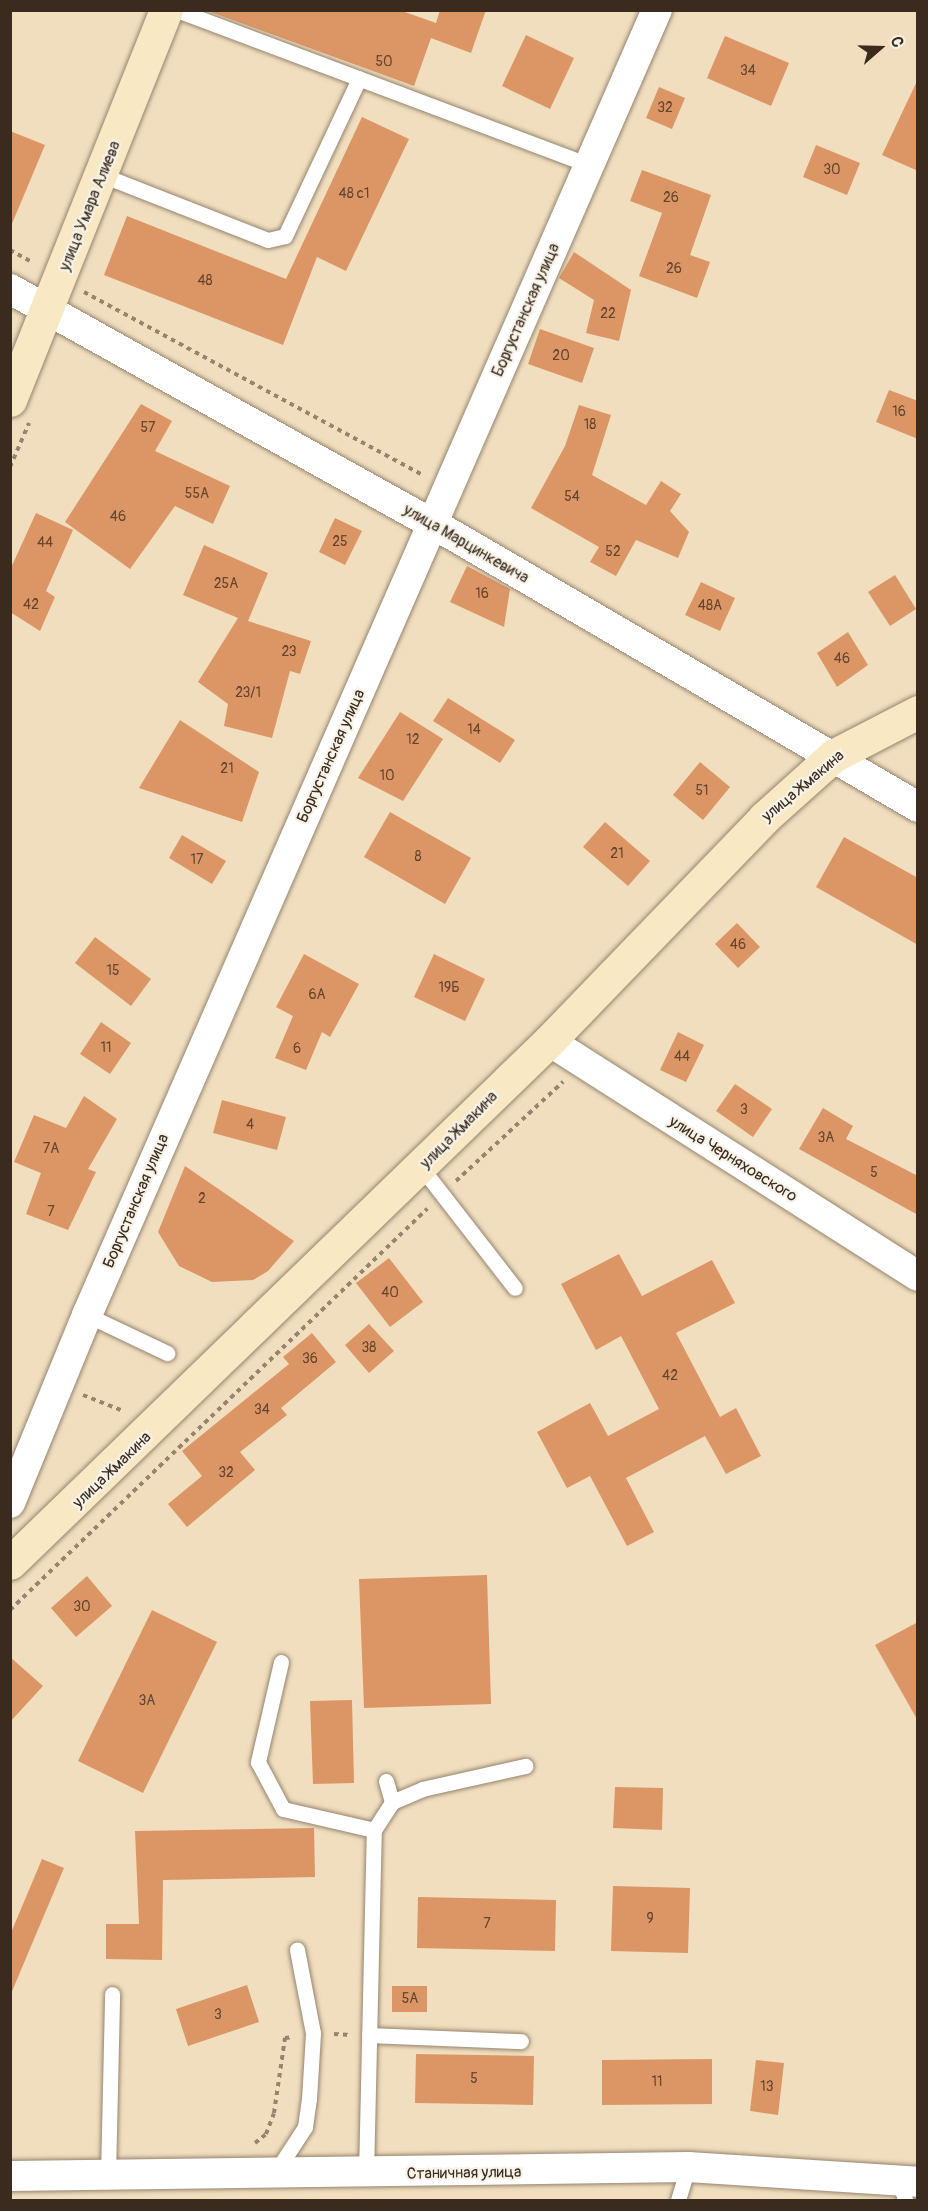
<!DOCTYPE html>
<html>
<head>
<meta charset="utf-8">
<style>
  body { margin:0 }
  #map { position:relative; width:928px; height:2211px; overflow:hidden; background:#f0debf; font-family:Pangolin,sans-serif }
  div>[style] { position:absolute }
  .building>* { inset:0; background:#dc9665 }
  .path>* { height:4px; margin-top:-2px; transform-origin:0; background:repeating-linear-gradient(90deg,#96846e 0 4.5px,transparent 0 9px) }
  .roads { filter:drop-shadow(0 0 2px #96846e) drop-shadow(0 0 2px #96846e) }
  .lane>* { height:15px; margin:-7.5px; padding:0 7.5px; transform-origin:7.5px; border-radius:7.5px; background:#fff }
  .street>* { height:30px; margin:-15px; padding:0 15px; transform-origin:15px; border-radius:15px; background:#fff }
  .secondary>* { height:33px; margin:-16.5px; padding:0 16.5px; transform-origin:16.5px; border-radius:16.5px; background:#f8e8c3 }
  span { translate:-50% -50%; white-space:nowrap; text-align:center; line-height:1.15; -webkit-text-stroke:4.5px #f7f3e8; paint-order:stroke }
  .number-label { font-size:14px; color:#634530 }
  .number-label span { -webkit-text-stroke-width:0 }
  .street-label { font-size:16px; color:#3b2a1e }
  .frame { position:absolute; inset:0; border:12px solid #3b2a1e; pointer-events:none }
  .north { position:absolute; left:850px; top:18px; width:60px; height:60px; -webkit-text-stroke:4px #f7f3e8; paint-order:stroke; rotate:70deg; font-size:16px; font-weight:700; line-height:24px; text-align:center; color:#3b2a1e }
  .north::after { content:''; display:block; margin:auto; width:21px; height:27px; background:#3b2a1e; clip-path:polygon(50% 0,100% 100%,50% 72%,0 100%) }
</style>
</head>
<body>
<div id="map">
  <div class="building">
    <div style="clip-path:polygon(399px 10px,436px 23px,440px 10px,486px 10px,471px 53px,431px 38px,414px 86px,208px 11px)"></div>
    <div style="clip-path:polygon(526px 35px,574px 58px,550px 109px,502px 86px)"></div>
    <div style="clip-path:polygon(725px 36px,789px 63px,771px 106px,707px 78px)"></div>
    <div style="clip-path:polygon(918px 79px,918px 171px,882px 155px)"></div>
    <div style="clip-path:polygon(659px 87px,685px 98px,672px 129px,646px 118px)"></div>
    <div style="clip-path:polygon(362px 117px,409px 139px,346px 271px,317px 257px,283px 345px,104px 275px,127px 216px,286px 279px)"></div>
    <div style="clip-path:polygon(10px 131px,45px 145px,11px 226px,10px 226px)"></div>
    <div style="clip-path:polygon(816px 145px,860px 163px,847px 195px,803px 177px)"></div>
    <div style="clip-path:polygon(642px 170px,711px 195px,690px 255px,710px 262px,697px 298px,639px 276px,662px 213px,630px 201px)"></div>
    <div style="clip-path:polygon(574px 252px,631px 290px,619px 341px,586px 333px,594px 300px,559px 278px)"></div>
    <div style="clip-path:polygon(540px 329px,594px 348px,582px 383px,528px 364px)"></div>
    <div style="clip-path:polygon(889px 390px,918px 401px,918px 439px,876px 422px)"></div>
    <div style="clip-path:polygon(141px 404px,172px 421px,155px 451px,230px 486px,213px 524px,175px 506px,130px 569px,65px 522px)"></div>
    <div style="clip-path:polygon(579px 405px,611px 415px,592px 475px,646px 505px,661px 481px,681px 494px,670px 511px,689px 532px,678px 558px,636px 540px,616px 576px,590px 562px,599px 547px,531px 508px,565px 446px)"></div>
    <div style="clip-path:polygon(36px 513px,73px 530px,46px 591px,55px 597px,40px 631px,10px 612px,10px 570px)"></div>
    <div style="clip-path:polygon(335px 518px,362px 531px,345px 565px,319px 552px)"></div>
    <div style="clip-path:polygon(204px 545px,268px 573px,248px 621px,311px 641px,300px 674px,290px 671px,272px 738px,224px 726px,228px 704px,198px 682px,238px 618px,183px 595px)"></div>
    <div style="clip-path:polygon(467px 566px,510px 589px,504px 627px,450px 602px)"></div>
    <div style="clip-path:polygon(895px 575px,916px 609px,890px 626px,868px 592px)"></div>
    <div style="clip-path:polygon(701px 582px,735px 598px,720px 631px,685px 615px)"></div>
    <div style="clip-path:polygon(848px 632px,868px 665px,837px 687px,817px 653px)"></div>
    <div style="clip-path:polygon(448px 698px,515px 740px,500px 763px,433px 721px)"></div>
    <div style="clip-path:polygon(400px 712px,443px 739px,403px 801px,358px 778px)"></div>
    <div style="clip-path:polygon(180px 720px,259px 772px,242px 822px,139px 788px)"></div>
    <div style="clip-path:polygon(700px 762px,730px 787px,703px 820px,673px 795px)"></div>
    <div style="clip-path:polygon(390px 812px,471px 858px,445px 904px,364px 857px)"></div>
    <div style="clip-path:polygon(605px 822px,650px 861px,628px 886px,583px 847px)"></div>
    <div style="clip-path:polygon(182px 835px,226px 861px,212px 884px,169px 858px)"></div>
    <div style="clip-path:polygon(844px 837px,918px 878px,918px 945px,816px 887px)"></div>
    <div style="clip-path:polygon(737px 923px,760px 947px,738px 968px,715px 944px)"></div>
    <div style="clip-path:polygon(95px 937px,151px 979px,131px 1006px,75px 963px)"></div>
    <div style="clip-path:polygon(304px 954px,359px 984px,330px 1037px,322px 1032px,306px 1070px,275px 1058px,293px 1016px,276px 1007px)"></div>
    <div style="clip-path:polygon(434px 954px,485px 979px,465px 1021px,414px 997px)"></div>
    <div style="clip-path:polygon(101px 1022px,131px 1043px,110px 1074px,80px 1054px)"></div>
    <div style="clip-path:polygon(678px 1032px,704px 1045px,686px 1082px,660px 1070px)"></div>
    <div style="clip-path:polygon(735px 1084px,772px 1109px,753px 1137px,716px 1111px)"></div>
    <div style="clip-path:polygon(84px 1096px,117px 1119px,88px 1169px,96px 1172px,68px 1230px,26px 1214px,41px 1173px,14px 1162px,34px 1115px,66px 1128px)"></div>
    <div style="clip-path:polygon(222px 1100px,286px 1117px,277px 1150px,213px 1133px)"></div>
    <div style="clip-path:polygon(823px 1108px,853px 1126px,846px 1139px,918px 1176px,918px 1215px,799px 1149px)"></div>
    <div style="clip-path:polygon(185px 1166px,294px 1241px,268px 1271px,253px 1280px,212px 1282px,179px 1266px,158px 1232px)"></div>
    <div style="clip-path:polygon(619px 1254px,642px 1296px,712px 1260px,735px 1303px,676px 1333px,720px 1417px,736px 1408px,761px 1456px,726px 1474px,705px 1436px,626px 1478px,654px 1532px,627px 1546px,590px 1476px,567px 1488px,537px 1432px,590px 1403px,608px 1436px,659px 1409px,621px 1336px,596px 1350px,561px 1284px)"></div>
    <div style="clip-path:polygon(389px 1258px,423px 1302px,390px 1327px,356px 1283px)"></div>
    <div style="clip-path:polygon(369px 1324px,394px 1351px,369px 1373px,345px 1345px)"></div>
    <div style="clip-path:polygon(312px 1333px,336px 1362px,281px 1408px,287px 1415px,240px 1452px,255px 1470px,187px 1527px,168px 1504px,202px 1476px,182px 1451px,289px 1364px,283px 1357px)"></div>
    <div style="clip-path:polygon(487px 1575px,491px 1704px,364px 1708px,359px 1579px)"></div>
    <div style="clip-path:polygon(87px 1576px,112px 1606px,76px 1637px,51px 1608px)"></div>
    <div style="clip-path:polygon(152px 1610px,217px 1642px,143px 1793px,78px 1761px)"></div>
    <div style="clip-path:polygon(918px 1622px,918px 1721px,875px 1645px)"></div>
    <div style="clip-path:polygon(10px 1657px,43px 1686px,10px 1722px)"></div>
    <div style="clip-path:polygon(352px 1700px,354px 1783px,313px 1784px,310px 1701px)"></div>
    <div style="clip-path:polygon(615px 1787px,663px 1788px,662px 1830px,613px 1828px)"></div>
    <div style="clip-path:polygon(314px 1828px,315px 1877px,163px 1880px,162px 1960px,106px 1959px,106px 1924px,139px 1924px,135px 1831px)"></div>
    <div style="clip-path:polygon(42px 1859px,64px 1868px,10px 1996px,10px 1935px)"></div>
    <div style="clip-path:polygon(613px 1886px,690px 1888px,688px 1953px,611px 1951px)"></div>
    <div style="clip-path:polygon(418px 1897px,556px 1900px,555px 1951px,417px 1948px)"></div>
    <div style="clip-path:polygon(247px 1985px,259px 2022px,188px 2046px,176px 2009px)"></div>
    <div style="clip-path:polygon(392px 1986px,427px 1986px,427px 2012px,392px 2012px)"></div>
    <div style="clip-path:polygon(416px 2054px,534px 2056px,533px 2105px,415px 2103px)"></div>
    <div style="clip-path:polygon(712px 2059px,712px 2104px,602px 2105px,602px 2060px)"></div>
    <div style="clip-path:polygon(756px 2060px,784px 2063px,778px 2115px,750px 2111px)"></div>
  </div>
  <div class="path">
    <div style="left:10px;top:250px;width:26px;rotate:29deg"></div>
    <div style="left:84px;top:292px;width:385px;rotate:28.4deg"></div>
    <div style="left:10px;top:467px;width:48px;rotate:-66.6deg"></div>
    <div style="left:456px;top:1181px;width:146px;rotate:-42.8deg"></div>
    <div style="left:83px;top:1395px;width:43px;rotate:21.8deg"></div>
    <div style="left:10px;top:1610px;width:579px;rotate:-43.88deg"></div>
    <div style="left:334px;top:2034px;width:17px;rotate:3deg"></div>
    <div style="left:255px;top:2143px;width:14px;rotate:-39deg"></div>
    <div style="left:266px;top:2134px;width:22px;rotate:-69deg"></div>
    <div style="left:274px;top:2113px;width:76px;rotate:-81.7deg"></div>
    <div style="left:285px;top:2038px;width:9px;rotate:-6deg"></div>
  </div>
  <div class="roads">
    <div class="lane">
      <div style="left:177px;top:10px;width:440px;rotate:20.6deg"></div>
      <div style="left:102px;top:175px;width:178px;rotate:21.4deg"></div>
      <div style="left:268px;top:240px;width:17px;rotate:-13deg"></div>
      <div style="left:285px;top:236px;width:174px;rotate:-64.8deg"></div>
      <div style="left:421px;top:1167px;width:153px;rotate:52.2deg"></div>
      <div style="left:87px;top:1315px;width:89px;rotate:25.4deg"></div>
      <div style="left:281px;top:1662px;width:103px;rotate:103deg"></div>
      <div style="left:258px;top:1762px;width:53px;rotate:62deg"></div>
      <div style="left:283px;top:1809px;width:93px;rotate:13deg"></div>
      <div style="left:386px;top:1781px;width:22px;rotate:74deg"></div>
      <div style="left:369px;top:2035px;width:152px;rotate:2.3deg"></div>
      <div style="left:275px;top:2173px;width:55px;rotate:-56.9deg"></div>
      <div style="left:305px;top:2127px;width:28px;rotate:-82deg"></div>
      <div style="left:309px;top:2099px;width:66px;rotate:-86.5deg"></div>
      <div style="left:313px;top:2033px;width:85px;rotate:-100.9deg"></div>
      <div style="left:366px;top:2175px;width:345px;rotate:-88.7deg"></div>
      <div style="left:374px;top:1830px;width:33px;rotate:-57deg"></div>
      <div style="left:392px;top:1802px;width:33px;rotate:-23deg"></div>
      <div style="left:422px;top:1789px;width:106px;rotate:-12.6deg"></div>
      <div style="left:108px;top:2176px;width:182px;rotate:-88.7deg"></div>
      <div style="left:899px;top:2180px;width:21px;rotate:73deg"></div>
      <div style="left:678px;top:2200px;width:34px;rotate:-73deg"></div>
    </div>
    <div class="street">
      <div style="left:10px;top:289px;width:510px;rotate:29.08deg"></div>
      <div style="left:456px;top:537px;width:535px;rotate:30.3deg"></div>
      <div style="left:549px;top:1041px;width:437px;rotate:32.5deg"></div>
      <div style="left:10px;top:1503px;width:203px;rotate:-67.7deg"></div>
      <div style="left:87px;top:1315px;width:1424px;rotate:-66.41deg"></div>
      <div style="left:10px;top:2176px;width:678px;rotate:-0.76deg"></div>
      <div style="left:688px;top:2167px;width:230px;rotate:3.7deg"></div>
    </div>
    <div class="secondary">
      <div style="left:10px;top:400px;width:420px;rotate:-68.2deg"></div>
      <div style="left:10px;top:1563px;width:750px;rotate:-44.08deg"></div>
      <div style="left:549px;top:1041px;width:310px;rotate:-46deg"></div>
      <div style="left:764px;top:818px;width:93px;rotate:-41.9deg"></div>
      <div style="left:833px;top:756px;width:96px;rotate:-27.4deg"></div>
    </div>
  </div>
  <div class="number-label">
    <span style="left:384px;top:62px">50</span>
    <span style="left:748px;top:71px">34</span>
    <span style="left:665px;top:108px">32</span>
    <span style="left:832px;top:170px">30</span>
    <span style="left:354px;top:194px">48 с1</span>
    <span style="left:671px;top:198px">26</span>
    <span style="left:674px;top:269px">26</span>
    <span style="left:205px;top:281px">48</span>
    <span style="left:608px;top:314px">22</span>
    <span style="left:561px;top:356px">20</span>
    <span style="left:899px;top:412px">16</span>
    <span style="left:590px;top:425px">18</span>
    <span style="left:148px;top:428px">57</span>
    <span style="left:197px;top:494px">55А</span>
    <span style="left:572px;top:497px">54</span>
    <span style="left:118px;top:517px">46</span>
    <span style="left:340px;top:542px">25</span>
    <span style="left:45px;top:543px">44</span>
    <span style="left:613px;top:552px">52</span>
    <span style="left:226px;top:584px">25А</span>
    <span style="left:482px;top:594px">16</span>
    <span style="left:31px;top:605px">42</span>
    <span style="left:710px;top:606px">48А</span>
    <span style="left:289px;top:652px">23</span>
    <span style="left:842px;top:659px">46</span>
    <span style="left:248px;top:693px">23/1</span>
    <span style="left:474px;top:730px">14</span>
    <span style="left:413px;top:740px">12</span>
    <span style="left:227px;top:769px">21</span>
    <span style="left:387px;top:776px">10</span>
    <span style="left:702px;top:791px">51</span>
    <span style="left:617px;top:854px">21</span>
    <span style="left:418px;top:857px">8</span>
    <span style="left:197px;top:860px">17</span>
    <span style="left:738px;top:945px">46</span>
    <span style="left:113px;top:971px">15</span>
    <span style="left:449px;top:988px">19Б</span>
    <span style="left:317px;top:995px">6А</span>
    <span style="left:106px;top:1048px">11</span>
    <span style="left:297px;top:1049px">6</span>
    <span style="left:682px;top:1057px">44</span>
    <span style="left:744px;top:1110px">3</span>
    <span style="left:250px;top:1125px">4</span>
    <span style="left:826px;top:1138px">3А</span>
    <span style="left:51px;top:1149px">7А</span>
    <span style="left:874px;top:1173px">5</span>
    <span style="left:202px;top:1199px">2</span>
    <span style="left:51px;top:1212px">7</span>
    <span style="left:390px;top:1293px">40</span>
    <span style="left:369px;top:1348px">38</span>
    <span style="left:310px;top:1359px">36</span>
    <span style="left:670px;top:1376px">42</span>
    <span style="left:262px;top:1410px">34</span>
    <span style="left:226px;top:1473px">32</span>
    <span style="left:82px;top:1607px">30</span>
    <span style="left:147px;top:1701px">3А</span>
    <span style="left:650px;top:1919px">9</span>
    <span style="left:487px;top:1924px">7</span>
    <span style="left:410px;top:1999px">5А</span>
    <span style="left:218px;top:2015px">3</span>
    <span style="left:474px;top:2079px">5</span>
    <span style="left:657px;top:2082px">11</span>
    <span style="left:767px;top:2087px">13</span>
  </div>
  <div class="street-label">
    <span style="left:90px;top:206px;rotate:-68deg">улица Умара Алиева</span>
    <span style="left:526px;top:310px;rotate:-66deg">Боргустанская улица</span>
    <span style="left:466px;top:544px;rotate:30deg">улица Марцинкевича</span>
    <span style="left:331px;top:756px;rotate:-66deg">Боргустанская улица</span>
    <span style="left:803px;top:786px;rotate:-40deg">улица Жмакина</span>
    <span style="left:459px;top:1130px;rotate:-45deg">улица Жмакина</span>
    <span style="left:733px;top:1159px;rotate:32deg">улица Черняховского</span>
    <span style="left:136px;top:1201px;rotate:-67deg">Боргустанская улица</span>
    <span style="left:112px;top:1470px;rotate:-44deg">улица Жмакина</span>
    <span style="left:464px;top:2173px;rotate:-1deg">Станичная улица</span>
  </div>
  <div class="frame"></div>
  <div class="north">С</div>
</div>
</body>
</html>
